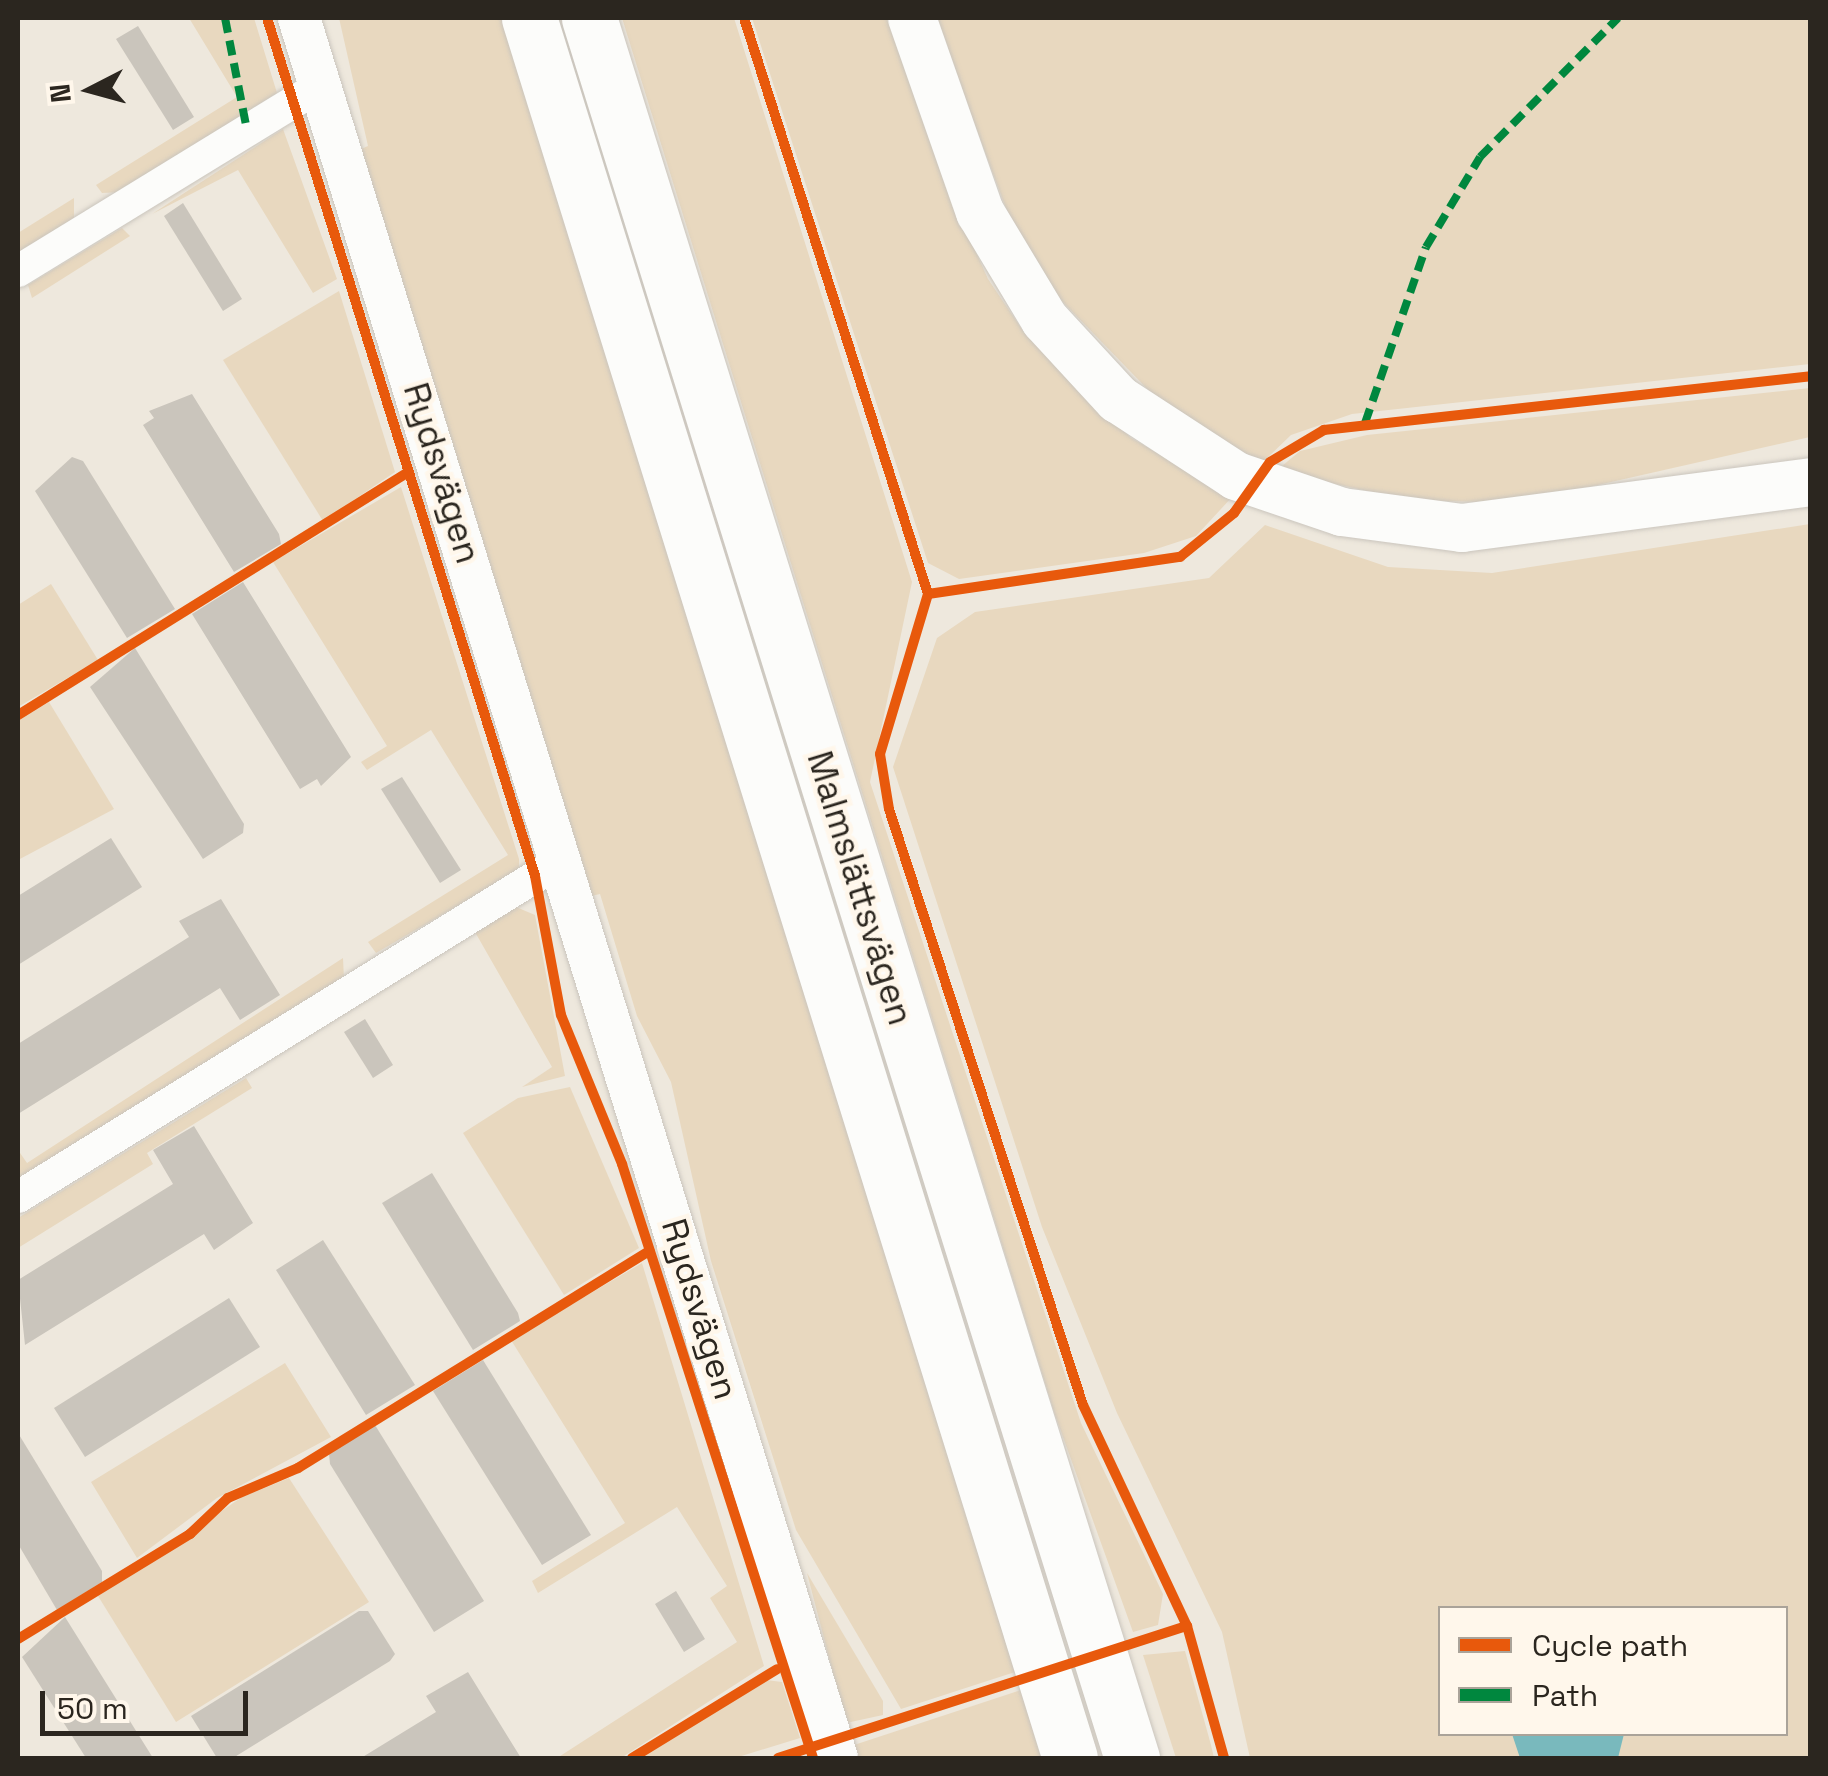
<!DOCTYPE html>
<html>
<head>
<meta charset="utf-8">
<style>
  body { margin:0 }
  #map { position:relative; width:1828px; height:1776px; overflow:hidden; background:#eee8dd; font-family:"Space Grotesk",sans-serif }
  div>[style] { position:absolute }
  .green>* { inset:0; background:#e8d8bf }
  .water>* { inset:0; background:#79b9bd }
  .building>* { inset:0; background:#cac5bc }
  .roads { filter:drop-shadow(0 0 2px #cac5bd) drop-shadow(0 0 2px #cac5bd) }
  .minor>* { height:32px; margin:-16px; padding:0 16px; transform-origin:16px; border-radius:16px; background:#fcfcfa }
  .tertiary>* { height:42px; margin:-21px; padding:0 21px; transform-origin:21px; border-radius:21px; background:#fcfcfa }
  .secondary>* { height:48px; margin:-24px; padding:0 24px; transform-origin:24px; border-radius:24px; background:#fcfcfa }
  .motorway>* { height:55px; margin:-27.5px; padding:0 27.5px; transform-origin:27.5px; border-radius:27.5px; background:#fcfcfa }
  .quiet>* { height:8px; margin-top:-4px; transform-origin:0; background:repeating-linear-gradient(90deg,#00873e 0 15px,transparent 0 23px) }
  .cycleway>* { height:10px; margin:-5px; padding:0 5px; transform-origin:5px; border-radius:5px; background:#e8590c }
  span { translate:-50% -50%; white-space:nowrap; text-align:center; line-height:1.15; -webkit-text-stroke:9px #fff7eb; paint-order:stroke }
  .street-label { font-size:35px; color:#2b261f }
  .frame { position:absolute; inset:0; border:20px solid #2b261f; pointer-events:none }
  .legend { position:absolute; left:1438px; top:1606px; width:350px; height:130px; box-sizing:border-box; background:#fff7eb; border:2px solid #aaa399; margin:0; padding:12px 18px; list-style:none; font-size:30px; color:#2b261f }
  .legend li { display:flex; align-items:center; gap:20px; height:50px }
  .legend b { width:50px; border:2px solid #aaa399 }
  .north { position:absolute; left:40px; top:40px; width:100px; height:100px; -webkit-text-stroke:8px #fff7eb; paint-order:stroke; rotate:264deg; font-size:28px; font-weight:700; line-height:40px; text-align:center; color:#2b261f }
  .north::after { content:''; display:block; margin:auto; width:35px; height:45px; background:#2b261f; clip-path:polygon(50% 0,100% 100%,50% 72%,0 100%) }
  .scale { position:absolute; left:40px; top:1691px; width:208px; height:45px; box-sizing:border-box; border:5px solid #2b261f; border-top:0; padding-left:12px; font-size:30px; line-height:35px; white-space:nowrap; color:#2b261f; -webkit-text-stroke:8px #fff7eb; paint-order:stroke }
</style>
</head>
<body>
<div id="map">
  <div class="green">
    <div style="clip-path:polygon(189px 18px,254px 18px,277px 93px,121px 192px,102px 193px,96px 185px,237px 97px)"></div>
    <div style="clip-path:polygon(339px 18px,502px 18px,1015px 1672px,901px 1709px,796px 1530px,711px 1261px,671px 1082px,637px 1016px,600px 894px,591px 896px,359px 150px,368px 146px)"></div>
    <div style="clip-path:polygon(622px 18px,734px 18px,912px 582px,870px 782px,1081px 1423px,1163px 1594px,1158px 1625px,1133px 1632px,1054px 1412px)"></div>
    <div style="clip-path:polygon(752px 18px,888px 18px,944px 181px,988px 279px,1025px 334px,1131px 438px,1233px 496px,1196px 536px,1144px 553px,959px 579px,928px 563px)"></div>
    <div style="clip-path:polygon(935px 18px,1810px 18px,1810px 364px,1352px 414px,1291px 435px,1262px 463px,1160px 402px,1059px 298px,1016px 235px)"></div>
    <div style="clip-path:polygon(283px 129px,337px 279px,313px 293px,238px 170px,152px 214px)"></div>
    <div style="clip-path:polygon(74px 198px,74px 219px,18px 255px,18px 233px)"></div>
    <div style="clip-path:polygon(122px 228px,130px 236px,32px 298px,28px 285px)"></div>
    <div style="clip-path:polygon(339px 291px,395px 472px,323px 521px,223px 360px)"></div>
    <div style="clip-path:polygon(1810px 388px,1810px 437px,1518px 503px,1409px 500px,1276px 471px,1300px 451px,1367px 435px)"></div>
    <div style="clip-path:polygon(401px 487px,519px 859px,519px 870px,376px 953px,368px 942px,508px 855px,431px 730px,367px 770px,361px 762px,387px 746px,273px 562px)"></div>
    <div style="clip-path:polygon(evenodd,1810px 524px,1810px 1758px,1250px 1758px,1222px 1632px,1117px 1413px,1042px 1227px,893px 767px,937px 638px,975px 612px,1209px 578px,1265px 525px,1388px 567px,1492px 573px,1810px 524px,1440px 1608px,1786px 1608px,1786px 1734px,1440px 1734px,1440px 1608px)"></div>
    <div style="clip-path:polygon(51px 584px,98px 660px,18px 707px,18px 605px)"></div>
    <div style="clip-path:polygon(49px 702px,114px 809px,18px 860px,18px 721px)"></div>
    <div style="clip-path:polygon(516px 907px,535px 915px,565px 1076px,522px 1087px,552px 1067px,475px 932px)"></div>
    <div style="clip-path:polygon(343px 958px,344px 979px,18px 1179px,18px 1150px,27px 1163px)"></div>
    <div style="clip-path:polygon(246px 1078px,252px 1088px,147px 1153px,153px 1164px,18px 1248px,18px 1218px)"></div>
    <div style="clip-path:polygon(570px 1087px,639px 1248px,564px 1295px,463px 1133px,518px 1098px)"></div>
    <div style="clip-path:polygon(642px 1263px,764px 1666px,621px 1758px,557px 1758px,737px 1642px,710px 1598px,727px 1586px,677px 1507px,538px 1593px,532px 1581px,625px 1523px,511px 1340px)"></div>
    <div style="clip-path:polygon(285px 1363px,331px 1437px,217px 1498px,137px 1558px,91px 1482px)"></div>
    <div style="clip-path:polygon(289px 1478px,369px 1602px,176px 1722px,98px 1596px,242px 1497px)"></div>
    <div style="clip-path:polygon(807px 1573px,883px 1701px,883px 1715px,846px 1723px)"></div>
    <div style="clip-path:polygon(1185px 1651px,1211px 1745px,1214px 1758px,1176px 1758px,1143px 1655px)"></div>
    <div style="clip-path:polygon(766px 1680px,782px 1682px,800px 1738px,735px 1758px,640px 1758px)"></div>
    <div style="clip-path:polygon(1021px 1690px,1041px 1758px,858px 1758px,854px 1745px)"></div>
  </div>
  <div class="water">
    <div style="clip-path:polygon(1512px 1734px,1624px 1734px,1618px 1758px,1520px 1758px)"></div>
  </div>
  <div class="building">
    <div style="clip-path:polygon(138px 26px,194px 117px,173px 130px,116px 39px)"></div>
    <div style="clip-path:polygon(183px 203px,242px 299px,223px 311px,164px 216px)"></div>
    <div style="clip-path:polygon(192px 394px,279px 534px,281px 544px,234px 572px,143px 425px,154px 418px,149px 411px)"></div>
    <div style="clip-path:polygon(72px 457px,83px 461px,175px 609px,127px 638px,35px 491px)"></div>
    <div style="clip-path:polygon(243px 582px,351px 757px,321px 786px,317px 779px,300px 789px,192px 614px)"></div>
    <div style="clip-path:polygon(135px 648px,244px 824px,243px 833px,203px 859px,90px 687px)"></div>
    <div style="clip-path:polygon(402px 777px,461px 870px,440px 883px,381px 789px)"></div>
    <div style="clip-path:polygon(111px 838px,142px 887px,18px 965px,18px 896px)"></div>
    <div style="clip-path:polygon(221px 899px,280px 995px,240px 1020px,220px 988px,18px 1114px,18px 1044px,189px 937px,179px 921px)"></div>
    <div style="clip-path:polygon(365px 1019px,393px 1065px,373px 1078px,344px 1032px)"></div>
    <div style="clip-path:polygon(194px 1126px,253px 1223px,214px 1250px,204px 1234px,25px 1345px,18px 1280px,173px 1184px,153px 1150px)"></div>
    <div style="clip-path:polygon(432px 1173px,518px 1313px,520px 1321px,473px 1350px,382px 1203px)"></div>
    <div style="clip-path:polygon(323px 1240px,415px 1385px,366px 1415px,276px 1270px)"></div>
    <div style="clip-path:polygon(229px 1298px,260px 1347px,85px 1457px,54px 1408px)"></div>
    <div style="clip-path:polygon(483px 1360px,591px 1535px,542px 1565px,433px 1391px)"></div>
    <div style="clip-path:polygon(375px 1425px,484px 1601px,434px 1632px,330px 1464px,329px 1454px)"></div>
    <div style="clip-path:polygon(18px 1433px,102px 1571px,102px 1582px,57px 1610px,18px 1544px)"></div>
    <div style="clip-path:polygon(676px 1591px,705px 1639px,684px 1652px,655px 1604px)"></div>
    <div style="clip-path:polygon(359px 1611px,368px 1611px,395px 1654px,390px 1661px,233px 1758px,217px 1758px,191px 1716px)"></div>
    <div style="clip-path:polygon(65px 1617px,153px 1758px,86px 1758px,22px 1657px)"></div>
    <div style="clip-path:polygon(468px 1672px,521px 1758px,361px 1758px,436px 1712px,426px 1696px)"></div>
  </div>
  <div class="roads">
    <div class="minor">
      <div style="left:18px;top:271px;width:354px;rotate:-31.5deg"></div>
      <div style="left:18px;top:1197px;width:639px;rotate:-31.75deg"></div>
    </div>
    <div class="tertiary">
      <div style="left:299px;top:18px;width:1821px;rotate:72.82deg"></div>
    </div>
    <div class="secondary">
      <div style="left:912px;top:18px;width:206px;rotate:70.7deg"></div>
      <div style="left:980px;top:212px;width:126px;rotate:59deg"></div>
      <div style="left:1045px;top:320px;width:108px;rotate:47.3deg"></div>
      <div style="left:1118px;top:399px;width:141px;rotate:33.1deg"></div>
      <div style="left:1236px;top:476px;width:112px;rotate:18.8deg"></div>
      <div style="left:1342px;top:512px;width:121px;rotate:7.6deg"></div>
      <div style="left:1462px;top:528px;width:351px;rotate:-7.5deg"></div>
    </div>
    <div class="motorway">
      <div style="left:529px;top:18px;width:1822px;rotate:72.73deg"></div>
      <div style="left:589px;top:18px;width:1823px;rotate:72.67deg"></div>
    </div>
  </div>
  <div class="quiet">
    <div style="left:225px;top:18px;width:114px;rotate:78.9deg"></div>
    <div style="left:1365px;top:423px;width:186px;rotate:-70.9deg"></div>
    <div style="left:1426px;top:247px;width:105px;rotate:-59deg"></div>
    <div style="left:1480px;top:157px;width:196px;rotate:-45.2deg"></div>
  </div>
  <div class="cycleway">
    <div style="left:267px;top:18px;width:899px;rotate:72.65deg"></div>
    <div style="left:535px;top:876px;width:141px;rotate:79.4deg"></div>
    <div style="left:561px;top:1015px;width:161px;rotate:67.7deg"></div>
    <div style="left:622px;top:1164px;width:624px;rotate:72.17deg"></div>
    <div style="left:744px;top:18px;width:605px;rotate:72.28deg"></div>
    <div style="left:928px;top:594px;width:167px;rotate:106.7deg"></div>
    <div style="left:880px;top:754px;width:56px;rotate:80.7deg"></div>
    <div style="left:889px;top:809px;width:627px;rotate:71.97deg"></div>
    <div style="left:1083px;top:1405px;width:244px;rotate:64.8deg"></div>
    <div style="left:1187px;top:1626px;width:137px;rotate:74.3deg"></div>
    <div style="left:928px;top:594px;width:255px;rotate:-8.4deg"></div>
    <div style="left:1180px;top:557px;width:70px;rotate:-39.2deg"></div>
    <div style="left:1234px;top:513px;width:62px;rotate:-54.8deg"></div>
    <div style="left:1270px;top:462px;width:63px;rotate:-30.7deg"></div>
    <div style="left:1324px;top:430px;width:489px;rotate:-6.3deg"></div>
    <div style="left:18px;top:715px;width:460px;rotate:-31.9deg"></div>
    <div style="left:18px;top:1639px;width:202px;rotate:-31.4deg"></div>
    <div style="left:190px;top:1534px;width:52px;rotate:-43.5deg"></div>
    <div style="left:228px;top:1498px;width:76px;rotate:-23.2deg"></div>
    <div style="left:298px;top:1468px;width:413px;rotate:-31.7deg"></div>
    <div style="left:632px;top:1758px;width:170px;rotate:-31.5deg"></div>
    <div style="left:778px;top:1758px;width:430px;rotate:-17.9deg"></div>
  </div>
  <div class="street-label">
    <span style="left:442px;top:473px;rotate:73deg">Rydsvägen</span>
    <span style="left:860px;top:888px;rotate:73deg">Malmslättsvägen</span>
    <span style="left:700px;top:1309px;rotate:73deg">Rydsvägen</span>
  </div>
  <div class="frame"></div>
  <ul class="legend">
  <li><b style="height:12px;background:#e8590c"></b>Cycle path</li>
  <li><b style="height:12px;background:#00873e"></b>Path</li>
  </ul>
  <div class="north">N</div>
  <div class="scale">50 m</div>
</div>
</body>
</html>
